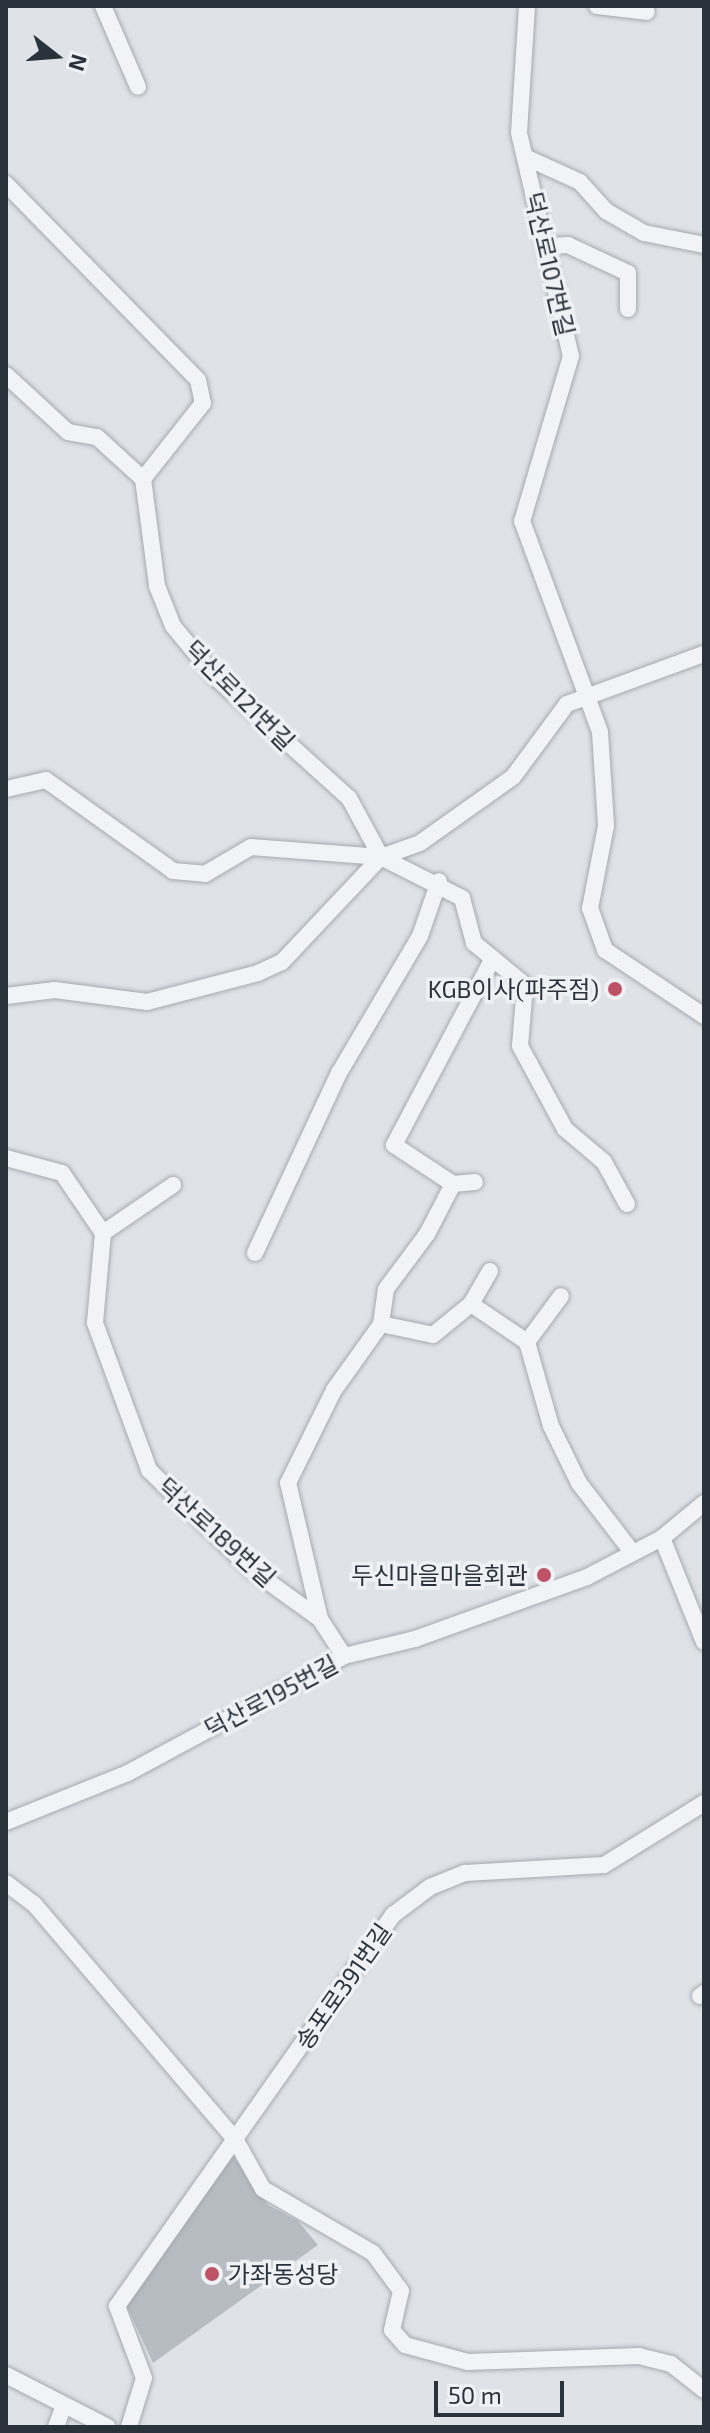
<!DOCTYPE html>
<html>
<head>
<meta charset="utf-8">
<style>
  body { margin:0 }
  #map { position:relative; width:710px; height:2433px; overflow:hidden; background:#dfe3e7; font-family:"Exo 2","Noto Sans KR",sans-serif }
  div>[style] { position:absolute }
  .building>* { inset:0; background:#b7bcc3 }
  .roads { filter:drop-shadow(0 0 2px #a5aab0) drop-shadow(0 0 2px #a5aab0) }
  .minor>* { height:16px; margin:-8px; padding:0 8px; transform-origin:8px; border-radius:8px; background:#f2f3f6 }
  .dots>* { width:22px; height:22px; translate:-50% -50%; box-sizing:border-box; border:4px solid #eff1f5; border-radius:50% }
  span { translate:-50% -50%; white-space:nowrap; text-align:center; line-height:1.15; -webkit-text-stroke:7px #eff1f5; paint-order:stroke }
  .street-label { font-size:24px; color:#2a323c }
  .poi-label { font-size:24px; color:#2a323c }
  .right { translate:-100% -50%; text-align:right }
  .left { translate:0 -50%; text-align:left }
  .frame { position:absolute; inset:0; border:8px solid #2a323c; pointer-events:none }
  .north { position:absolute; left:16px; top:16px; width:80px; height:80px; -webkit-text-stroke:6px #eff1f5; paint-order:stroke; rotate:107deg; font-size:22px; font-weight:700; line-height:32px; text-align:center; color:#2a323c }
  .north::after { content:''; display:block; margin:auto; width:28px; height:36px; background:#2a323c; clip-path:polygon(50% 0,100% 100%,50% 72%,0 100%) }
  .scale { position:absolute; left:434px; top:2381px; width:130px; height:36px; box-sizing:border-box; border:4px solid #2a323c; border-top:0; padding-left:10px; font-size:24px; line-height:28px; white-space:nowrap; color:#2a323c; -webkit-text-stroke:6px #eff1f5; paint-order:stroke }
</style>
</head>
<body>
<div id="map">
  <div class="building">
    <div style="clip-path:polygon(231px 2153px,268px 2205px,298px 2221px,318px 2245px,153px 2363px,126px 2304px)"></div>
  </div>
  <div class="roads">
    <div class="minor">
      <div style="left:103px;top:6px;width:88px;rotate:66.6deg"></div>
      <div style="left:527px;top:6px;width:127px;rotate:93.6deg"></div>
      <div style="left:519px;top:133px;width:229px;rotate:76.9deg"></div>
      <div style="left:571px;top:356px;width:172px;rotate:106.5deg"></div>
      <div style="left:522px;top:521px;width:225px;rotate:69.7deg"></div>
      <div style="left:600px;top:732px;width:94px;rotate:86.3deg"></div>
      <div style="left:606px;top:826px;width:84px;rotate:101deg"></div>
      <div style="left:590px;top:908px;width:45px;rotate:70.3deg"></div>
      <div style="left:605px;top:950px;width:119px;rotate:33.7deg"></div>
      <div style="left:597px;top:6px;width:50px;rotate:6.8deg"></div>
      <div style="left:525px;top:157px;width:60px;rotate:24.4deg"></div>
      <div style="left:580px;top:182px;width:39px;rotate:48deg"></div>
      <div style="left:606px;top:211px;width:44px;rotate:30.1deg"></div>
      <div style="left:644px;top:233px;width:61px;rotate:11.3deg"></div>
      <div style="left:6px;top:184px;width:274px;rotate:45.6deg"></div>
      <div style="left:198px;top:380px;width:24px;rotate:78deg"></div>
      <div style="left:203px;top:403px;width:97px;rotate:128.3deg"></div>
      <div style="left:548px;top:246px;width:20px;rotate:-3deg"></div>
      <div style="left:568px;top:245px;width:66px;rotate:25deg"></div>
      <div style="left:628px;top:273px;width:36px;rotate:90deg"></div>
      <div style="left:6px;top:375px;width:84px;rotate:42.6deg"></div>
      <div style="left:68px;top:432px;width:29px;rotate:10deg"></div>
      <div style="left:97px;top:437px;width:62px;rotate:42.4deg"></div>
      <div style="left:143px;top:479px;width:108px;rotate:82.5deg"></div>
      <div style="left:157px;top:586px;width:43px;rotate:68.2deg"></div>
      <div style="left:173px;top:626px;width:67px;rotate:50.4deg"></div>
      <div style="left:216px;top:678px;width:179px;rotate:42.1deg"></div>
      <div style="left:349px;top:798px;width:67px;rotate:61.5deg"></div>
      <div style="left:381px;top:857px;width:91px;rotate:26.8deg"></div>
      <div style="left:462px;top:898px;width:47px;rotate:75.1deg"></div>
      <div style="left:474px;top:943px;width:66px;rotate:39.5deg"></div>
      <div style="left:525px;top:985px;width:61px;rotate:94.7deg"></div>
      <div style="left:520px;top:1046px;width:94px;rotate:61.5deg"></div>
      <div style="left:565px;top:1129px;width:51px;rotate:40.2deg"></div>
      <div style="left:604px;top:1162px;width:48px;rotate:61.3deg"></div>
      <div style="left:6px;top:789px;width:41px;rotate:-12.7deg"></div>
      <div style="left:46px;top:780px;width:156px;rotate:35.6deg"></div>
      <div style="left:173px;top:871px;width:32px;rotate:5deg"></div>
      <div style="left:205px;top:874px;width:53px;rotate:-30.4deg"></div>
      <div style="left:251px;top:847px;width:130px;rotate:4.4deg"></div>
      <div style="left:381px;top:857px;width:41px;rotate:-19.7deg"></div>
      <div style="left:420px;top:843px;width:114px;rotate:-35.4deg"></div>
      <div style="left:513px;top:777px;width:91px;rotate:-53.5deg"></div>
      <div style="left:567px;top:704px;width:146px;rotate:-20.1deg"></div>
      <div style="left:6px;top:996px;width:49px;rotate:-7deg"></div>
      <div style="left:55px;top:990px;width:93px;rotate:7.4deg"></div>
      <div style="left:147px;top:1002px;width:115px;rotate:-14.6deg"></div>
      <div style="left:258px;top:973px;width:26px;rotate:-25deg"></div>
      <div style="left:282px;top:962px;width:144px;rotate:-46.7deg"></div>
      <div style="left:6px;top:1158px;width:58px;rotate:15deg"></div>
      <div style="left:62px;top:1173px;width:73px;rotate:55.7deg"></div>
      <div style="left:103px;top:1233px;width:90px;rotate:95.1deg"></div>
      <div style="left:95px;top:1323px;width:157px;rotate:69.8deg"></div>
      <div style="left:149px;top:1470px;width:144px;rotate:44.2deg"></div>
      <div style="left:252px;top:1570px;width:84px;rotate:35.8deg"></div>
      <div style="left:453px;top:1184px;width:22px;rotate:-5deg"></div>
      <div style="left:103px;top:1233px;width:85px;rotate:-34.4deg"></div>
      <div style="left:255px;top:1253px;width:199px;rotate:-65deg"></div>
      <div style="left:339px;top:1073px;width:159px;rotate:-59.4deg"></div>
      <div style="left:420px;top:936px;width:58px;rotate:-70.9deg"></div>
      <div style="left:490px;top:1271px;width:38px;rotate:120deg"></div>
      <div style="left:471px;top:1304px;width:68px;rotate:34.2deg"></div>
      <div style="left:527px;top:1342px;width:87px;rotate:74.1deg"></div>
      <div style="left:551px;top:1426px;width:64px;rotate:63.8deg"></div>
      <div style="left:579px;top:1483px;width:88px;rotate:52.4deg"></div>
      <div style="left:381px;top:1324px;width:53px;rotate:11.9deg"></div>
      <div style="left:433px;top:1335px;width:49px;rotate:-39.2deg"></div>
      <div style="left:527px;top:1342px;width:57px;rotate:-53.5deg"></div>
      <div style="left:662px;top:1538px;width:112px;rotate:68deg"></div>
      <div style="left:344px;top:1656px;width:44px;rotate:-123deg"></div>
      <div style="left:320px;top:1619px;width:140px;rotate:-103.2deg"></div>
      <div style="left:288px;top:1483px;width:104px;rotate:-63.7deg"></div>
      <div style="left:334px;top:1390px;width:81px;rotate:-54.5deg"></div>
      <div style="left:381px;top:1324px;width:35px;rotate:-82deg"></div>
      <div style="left:386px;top:1289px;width:69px;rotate:-53.3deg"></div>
      <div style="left:427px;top:1234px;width:56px;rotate:-62.5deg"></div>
      <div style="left:453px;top:1184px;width:71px;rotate:-146.5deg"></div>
      <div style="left:394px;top:1145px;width:209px;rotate:-62.1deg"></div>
      <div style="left:6px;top:1822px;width:131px;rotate:-21.9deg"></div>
      <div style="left:128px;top:1773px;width:246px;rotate:-28.4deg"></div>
      <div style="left:344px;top:1656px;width:73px;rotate:-13.5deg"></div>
      <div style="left:415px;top:1639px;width:183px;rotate:-19.8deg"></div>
      <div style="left:587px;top:1577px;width:85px;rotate:-27.5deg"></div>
      <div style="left:662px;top:1538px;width:55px;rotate:-39.8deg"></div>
      <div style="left:6px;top:1883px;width:35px;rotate:37deg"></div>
      <div style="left:34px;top:1904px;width:309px;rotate:49.5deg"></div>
      <div style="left:235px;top:2139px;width:57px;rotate:60.8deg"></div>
      <div style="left:263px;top:2189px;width:127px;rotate:30.2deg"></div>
      <div style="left:373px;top:2253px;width:47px;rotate:53.6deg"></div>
      <div style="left:401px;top:2291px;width:40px;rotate:103deg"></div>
      <div style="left:392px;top:2330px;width:20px;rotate:49deg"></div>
      <div style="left:405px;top:2345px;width:65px;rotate:15.1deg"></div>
      <div style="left:468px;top:2362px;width:171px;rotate:-2deg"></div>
      <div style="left:639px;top:2356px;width:33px;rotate:14deg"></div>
      <div style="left:671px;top:2364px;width:42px;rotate:38.2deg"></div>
      <div style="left:700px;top:1996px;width:5px;rotate:-37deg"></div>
      <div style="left:6px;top:2375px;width:114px;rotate:27deg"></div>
      <div style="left:56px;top:2427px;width:23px;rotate:-70deg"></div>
      <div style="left:129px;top:2427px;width:51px;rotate:-73deg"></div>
      <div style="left:144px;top:2378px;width:77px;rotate:-110.6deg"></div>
      <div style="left:117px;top:2306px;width:479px;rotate:-54.8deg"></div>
      <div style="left:393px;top:1915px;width:46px;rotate:-37.1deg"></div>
      <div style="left:430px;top:1887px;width:38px;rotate:-22deg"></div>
      <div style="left:465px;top:1873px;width:139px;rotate:-3.3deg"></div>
      <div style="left:604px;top:1865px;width:118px;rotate:-31.8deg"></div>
    </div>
  </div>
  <div class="dots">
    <div style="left:615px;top:989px;background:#be5368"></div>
    <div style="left:544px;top:1575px;background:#be5368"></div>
    <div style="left:212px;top:2274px;background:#be5368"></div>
  </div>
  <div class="street-label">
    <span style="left:550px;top:264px;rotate:77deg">덕산로107번길</span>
    <span style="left:240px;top:695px;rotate:45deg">덕산로121번길</span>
    <span style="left:217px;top:1532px;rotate:42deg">덕산로189번길</span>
    <span style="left:271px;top:1696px;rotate:-28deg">덕산로195번길</span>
    <span style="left:343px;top:1986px;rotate:-55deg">송포로391번길</span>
  </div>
  <div class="poi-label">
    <span class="right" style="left:599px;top:989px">KGB이사(파주점)</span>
    <span class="right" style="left:528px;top:1575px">두신마을마을회관</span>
    <span class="left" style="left:228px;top:2274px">가좌동성당</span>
  </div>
  <div class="frame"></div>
  <div class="north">N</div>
  <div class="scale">50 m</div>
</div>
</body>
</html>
